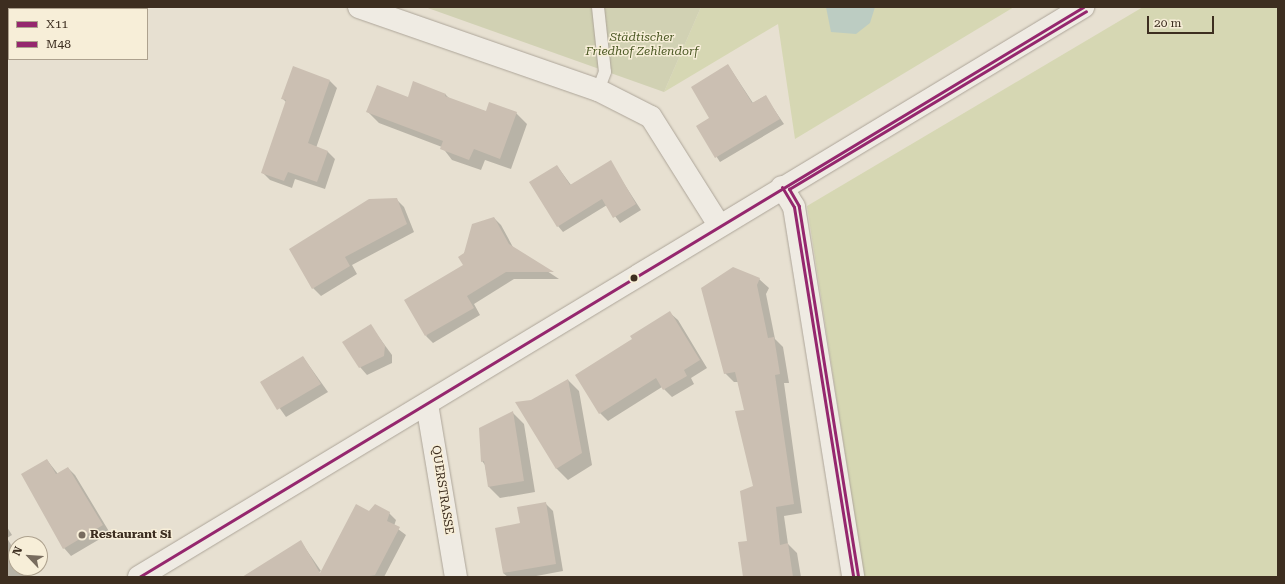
<!DOCTYPE html>
<html>
<head>
<meta charset="utf-8">
<style>
  body { margin:0 }
  #map { position:relative; width:1285px; height:584px; overflow:hidden; background:#e7e0d1; font-family:"Roboto Serif",serif }
  div>[style] { position:absolute }
  .green>* { inset:0; background:#d6d7b3 }
  .cemetery>* { inset:0; background:#d1d1b3 }
  .water>* { inset:0; background:#bcccc2 }
  .shadow>* { inset:0; background:#0003 }
  .building>* { inset:0; background:#cbbfb2 }
  .roads { filter:drop-shadow(0 0 1px #ada599) drop-shadow(0 0 1px #ada599) }
  .service>* { height:12px; margin:-6px; padding:0 6px; transform-origin:6px; border-radius:6px; background:#efebe3 }
  .minor>* { height:22px; margin:-11px; padding:0 11px; transform-origin:11px; border-radius:11px; background:#efebe3 }
  .tertiary>* { height:22px; margin:-11px; padding:0 11px; transform-origin:11px; border-radius:11px; background:#efebe3 }
  .bus-1>* { height:3px; margin:-1.5px; padding:0 1.5px; transform-origin:1.5px; border-radius:1.5px; background:#95276e }
  .bus-2>* { height:3px; margin:-1.5px; padding:0 1.5px; transform-origin:1.5px; border-radius:1.5px; background:#95276e }
  .dots>* { width:11px; height:11px; translate:-50% -50%; box-sizing:border-box; border:2px solid #f7eed8; border-radius:50% }
  span { translate:-50% -50%; white-space:nowrap; text-align:center; line-height:1.15; -webkit-text-stroke:3px #f7eed8; paint-order:stroke }
  .park-label { font-size:12px; color:#4d5a26; font-style:italic }
  .street-label { font-size:12px; color:#3d2e20 }
  .poi-label { font-size:12px; color:#3d2e20; font-weight:700 }
  .left { translate:0 -50%; text-align:left }
  .frame { position:absolute; inset:0; border:8px solid #3d2e20; pointer-events:none }
  .legend { position:absolute; left:8px; top:8px; width:140px; height:52px; box-sizing:border-box; background:#f7eed8; border:1px solid #ada18e; margin:0; padding:5px 7px; list-style:none; font-size:12px; color:#3d2e20 }
  .legend li { display:flex; align-items:center; gap:8px; height:20px }
  .legend b { width:20px; border:1px solid #ada18e }
  .north { position:absolute; left:8px; top:536px; width:40px; height:40px; box-sizing:border-box; background:#f7eed8; border:1px solid #ada18e; border-radius:50%; rotate:295deg; font-size:11px; font-weight:700; line-height:16px; text-align:center; color:#3d2e20 }
  .north::after { content:''; display:block; margin:auto; width:14px; height:18px; background:#786c5e; clip-path:polygon(50% 0,100% 100%,50% 72%,0 100%) }
  .scale { position:absolute; left:1147px; top:16px; width:67px; height:18px; box-sizing:border-box; border:2px solid #3d2e20; border-top:0; padding-left:5px; font-size:12px; line-height:14px; white-space:nowrap; color:#3d2e20; -webkit-text-stroke:3px #f7eed8; paint-order:stroke }
</style>
</head>
<body>
<div id="map">
  <div class="green">
    <div style="clip-path:polygon(701px 7px,1014px 7px,795px 139px,778px 24px,664px 92px)"></div>
    <div style="clip-path:polygon(1143px 7px,1278px 7px,1278px 577px,864px 577px,807px 206px)"></div>
  </div>
  <div class="cemetery">
    <div style="clip-path:polygon(425px 7px,701px 7px,664px 92px)"></div>
  </div>
  <div class="water">
    <div style="clip-path:polygon(826px 7px,875px 7px,870px 23px,856px 34px,831px 32px)"></div>
  </div>
  <div class="shadow">
    <div style="clip-path:polygon(728px 65px,753px 103px,765px 96px,784px 124px,720px 162px,697px 127px,710px 118px)"></div>
    <div style="clip-path:polygon(330px 81px,337px 88px,316px 148px,328px 152px,335px 159px,325px 189px,295px 179px,292px 188px,270px 180px,262px 172px,287px 103px,282px 98px)"></div>
    <div style="clip-path:polygon(445px 94px,450px 99px,487px 112px,516px 113px,527px 124px,511px 169px,485px 160px,481px 170px,452px 160px,442px 147px,379px 123px,367px 111px,408px 98px)"></div>
    <div style="clip-path:polygon(610px 162px,641px 210px,620px 223px,607px 205px,563px 232px,558px 226px,557px 166px,571px 185px)"></div>
    <div style="clip-path:polygon(396px 199px,404px 207px,414px 232px,352px 265px,357px 274px,321px 296px,313px 288px,290px 249px)"></div>
    <div style="clip-path:polygon(494px 218px,501px 225px,514px 249px,559px 279px,514px 279px,474px 304px,480px 315px,433px 343px,426px 336px,465px 265px,464px 253px)"></div>
    <div style="clip-path:polygon(759px 279px,769px 288px,766px 294px,775px 339px,783px 347px,789px 383px,784px 383px,802px 513px,784px 516px,788px 544px,797px 553px,801px 577px,744px 577px,755px 486px,745px 410px,738px 382px,734px 382px,725px 373px,703px 288px)"></div>
    <div style="clip-path:polygon(670px 313px,678px 320px,707px 368px,691px 378px,694px 384px,672px 397px,662px 387px,608px 421px,600px 413px,634px 339px)"></div>
    <div style="clip-path:polygon(370px 325px,392px 355px,392px 363px,367px 375px,360px 367px)"></div>
    <div style="clip-path:polygon(303px 357px,328px 392px,286px 417px,261px 382px)"></div>
    <div style="clip-path:polygon(568px 380px,579px 391px,592px 465px,568px 480px,557px 469px,517px 403px,532px 401px)"></div>
    <div style="clip-path:polygon(513px 413px,524px 424px,535px 492px,500px 498px,489px 487px,485px 465px,482px 461px,480px 429px)"></div>
    <div style="clip-path:polygon(47px 460px,58px 474px,68px 468px,75px 475px,110px 533px,71px 556px,64px 548px)"></div>
    <div style="clip-path:polygon(545px 503px,553px 511px,563px 571px,531px 577px,508px 577px,503px 573px,521px 524px)"></div>
    <div style="clip-path:polygon(369px 512px,389px 513px,396px 520px,394px 526px,406px 535px,384px 577px,330px 577px)"></div>
    <div style="clip-path:polygon(7px 527px,12px 535px,7px 538px)"></div>
    <div style="clip-path:polygon(7px 538px,16px 553px,16px 568px,25px 568px,31px 577px,7px 577px)"></div>
    <div style="clip-path:polygon(301px 542px,321px 571px,311px 577px,243px 577px)"></div>
  </div>
  <div class="building">
    <div style="clip-path:polygon(728px 64px,752px 103px,766px 95px,780px 119px,715px 158px,696px 126px,709px 118px,691px 87px)"></div>
    <div style="clip-path:polygon(293px 66px,330px 80px,308px 143px,328px 151px,317px 182px,288px 172px,284px 181px,261px 173px,286px 100px,281px 99px)"></div>
    <div style="clip-path:polygon(413px 81px,446px 94px,445px 96px,486px 111px,489px 102px,517px 112px,500px 159px,474px 149px,469px 160px,440px 149px,443px 141px,366px 112px,377px 85px,408px 97px)"></div>
    <div style="clip-path:polygon(611px 160px,636px 204px,613px 218px,602px 199px,557px 227px,529px 182px,557px 165px,570px 185px)"></div>
    <div style="clip-path:polygon(397px 198px,407px 224px,345px 257px,350px 266px,312px 289px,289px 249px,369px 199px)"></div>
    <div style="clip-path:polygon(494px 217px,509px 244px,554px 272px,506px 272px,467px 296px,474px 308px,425px 336px,404px 300px,463px 265px,458px 257px,464px 253px,472px 224px)"></div>
    <div style="clip-path:polygon(733px 267px,760px 278px,757px 285px,768px 338px,774px 337px,780px 374px,775px 375px,794px 504px,776px 507px,780px 545px,788px 543px,793px 577px,743px 577px,738px 542px,747px 541px,740px 491px,753px 486px,735px 411px,744px 410px,735px 372px,724px 374px,701px 288px)"></div>
    <div style="clip-path:polygon(670px 311px,700px 360px,684px 370px,687px 376px,663px 390px,656px 378px,599px 414px,575px 375px,632px 339px,630px 336px)"></div>
    <div style="clip-path:polygon(371px 324px,385px 346px,384px 356px,359px 368px,342px 342px)"></div>
    <div style="clip-path:polygon(303px 356px,321px 384px,277px 410px,260px 382px)"></div>
    <div style="clip-path:polygon(568px 379px,582px 453px,556px 469px,515px 402px,531px 400px)"></div>
    <div style="clip-path:polygon(513px 411px,524px 481px,488px 487px,484px 461px,481px 462px,479px 428px)"></div>
    <div style="clip-path:polygon(47px 459px,56px 474px,68px 467px,103px 525px,63px 549px,21px 474px)"></div>
    <div style="clip-path:polygon(546px 502px,556px 564px,503px 573px,495px 528px,520px 523px,517px 507px)"></div>
    <div style="clip-path:polygon(356px 504px,369px 511px,375px 504px,390px 512px,387px 521px,400px 527px,375px 575px,364px 577px,242px 577px,301px 540px,320px 573px)"></div>
  </div>
  <div class="roads">
    <div class="service">
      <div style="left:598px;top:7px;width:65px;rotate:83.9deg"></div>
      <div style="left:605px;top:72px;width:19px;rotate:111deg"></div>
    </div>
    <div class="minor">
      <div style="left:359px;top:7px;width:253px;rotate:19.2deg"></div>
      <div style="left:598px;top:90px;width:59px;rotate:27deg"></div>
      <div style="left:651px;top:117px;width:128px;rotate:57.8deg"></div>
      <div style="left:782px;top:187px;width:23px;rotate:59deg"></div>
      <div style="left:794px;top:207px;width:375px;rotate:80.9deg"></div>
      <div style="left:427px;top:404px;width:175px;rotate:80.5deg"></div>
    </div>
    <div class="tertiary">
      <div style="left:139px;top:577px;width:1103px;rotate:-31.12deg"></div>
    </div>
  </div>
  <div class="bus-1">
    <div style="left:782px;top:187px;width:23px;rotate:59deg"></div>
    <div style="left:794px;top:207px;width:375px;rotate:80.9deg"></div>
    <div style="left:139px;top:577px;width:1103px;rotate:-31.12deg"></div>
  </div>
  <div class="bus-2">
    <div style="left:858px;top:576px;width:375px;rotate:-99.1deg"></div>
    <div style="left:799px;top:206px;width:20px;rotate:-120deg"></div>
    <div style="left:789px;top:189px;width:346px;rotate:-30.9deg"></div>
  </div>
  <div class="dots">
    <div style="left:634px;top:278px;background:#3d2e20"></div>
    <div style="left:82px;top:535px;background:#786c5e"></div>
  </div>
  <div class="park-label">
    <span style="left:642px;top:45px">Städtischer<br>Friedhof Zehlendorf</span>
  </div>
  <div class="street-label">
    <span style="left:442px;top:490px;rotate:81deg">QUERSTRASSE</span>
  </div>
  <div class="poi-label">
    <span class="left" style="left:90px;top:535px">Restaurant Si</span>
  </div>
  <div class="frame"></div>
  <ul class="legend">
  <li><b style="height:5px;background:#95276e"></b>X11</li>
  <li><b style="height:5px;background:#95276e"></b>M48</li>
  </ul>
  <div class="north">N</div>
  <div class="scale">20 m</div>
</div>
</body>
</html>
